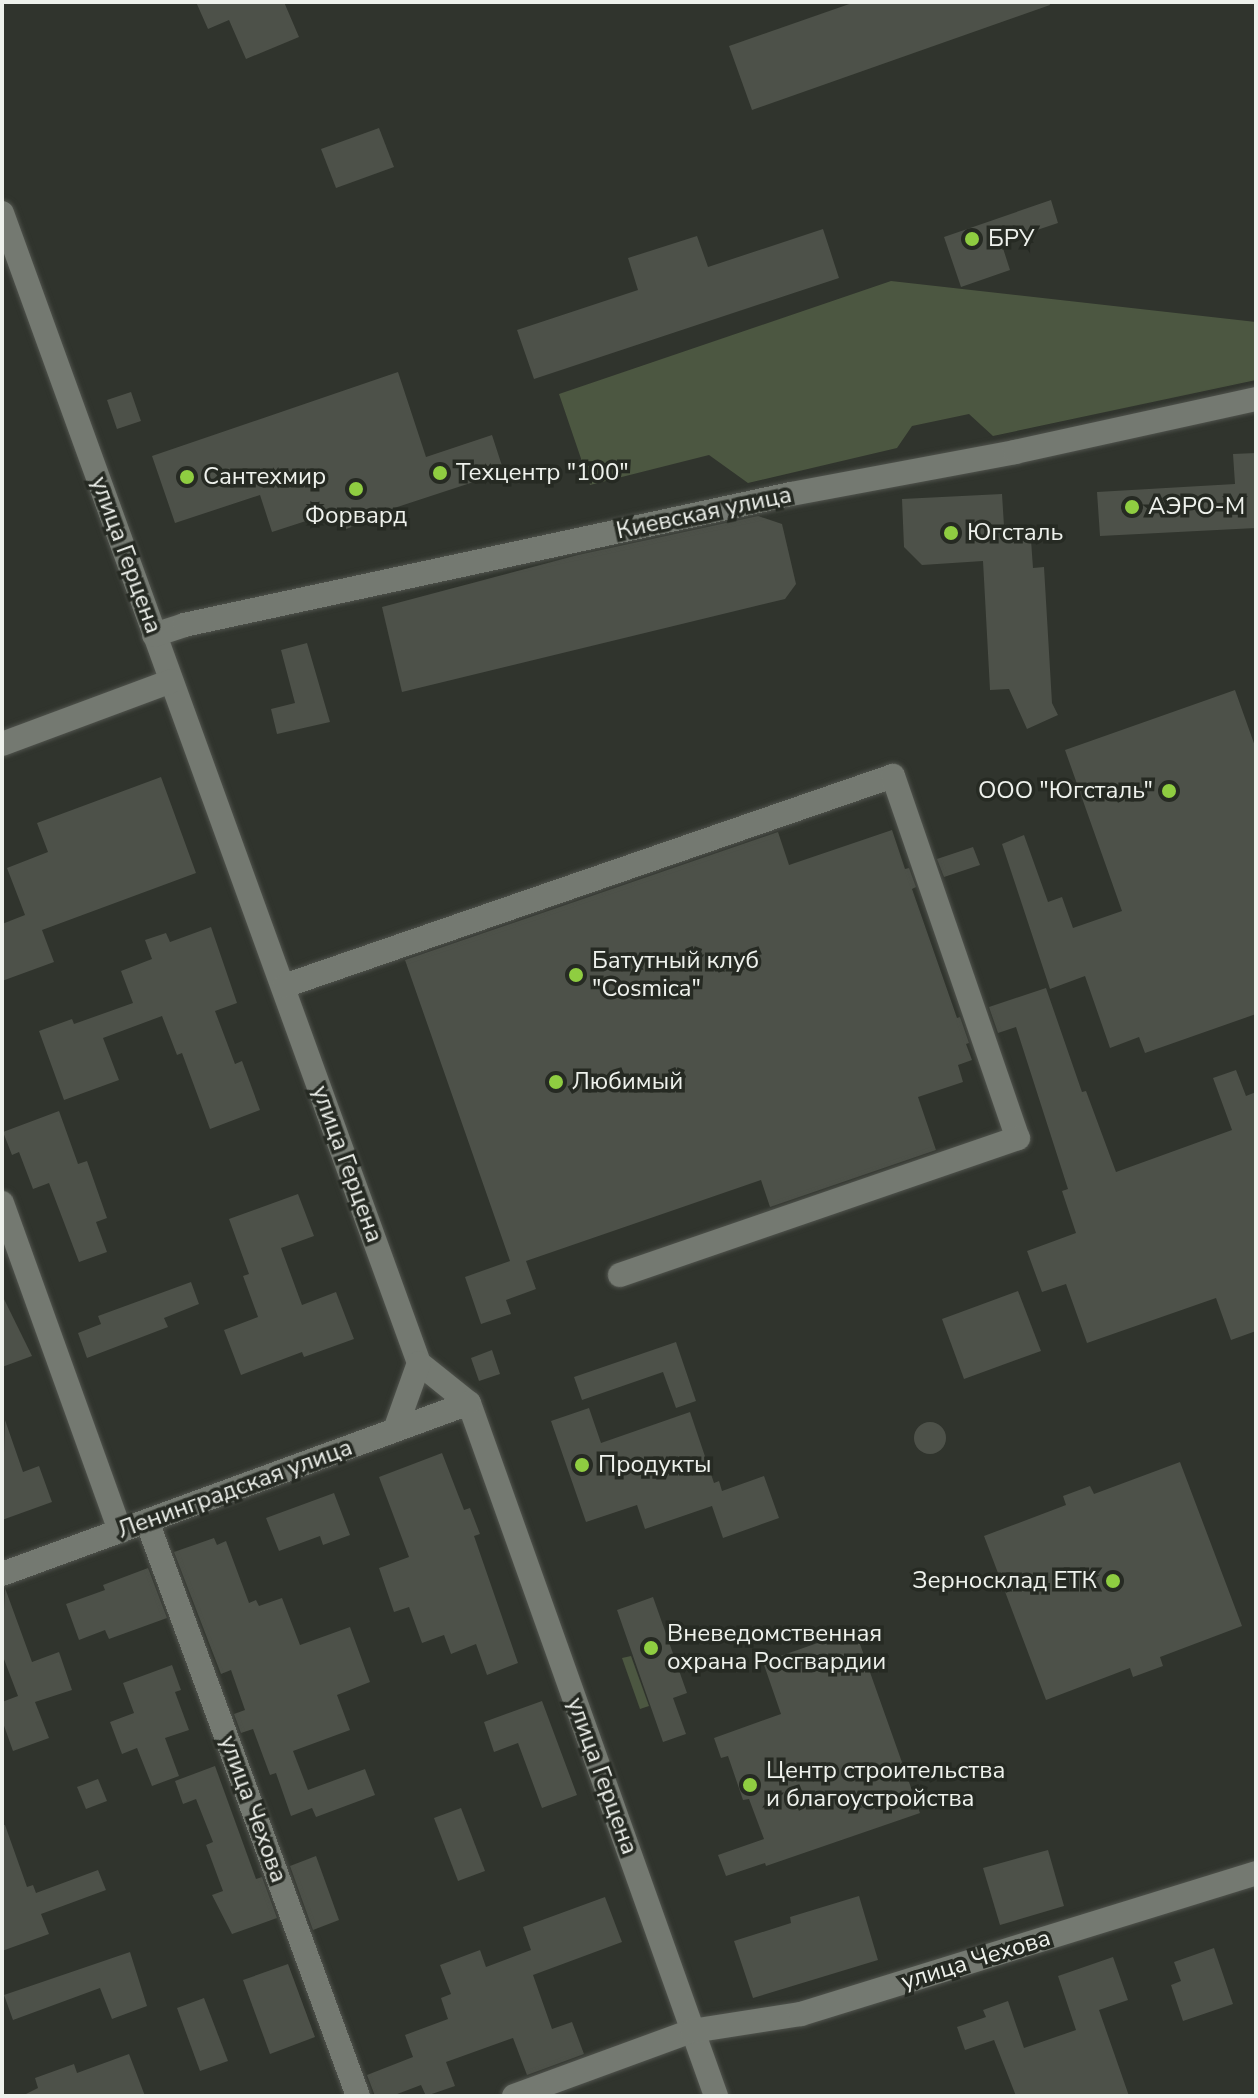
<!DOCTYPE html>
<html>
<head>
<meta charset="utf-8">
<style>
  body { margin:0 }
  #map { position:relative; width:1258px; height:2098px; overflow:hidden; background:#30342d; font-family:"Nunito Sans",sans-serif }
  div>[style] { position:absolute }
  .green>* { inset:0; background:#4c5741 }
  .building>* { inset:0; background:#4d5149 }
  .round { border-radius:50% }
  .roads { filter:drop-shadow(0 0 2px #50534d) drop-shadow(0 0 2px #50534d) }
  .minor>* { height:24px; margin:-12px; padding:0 12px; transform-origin:12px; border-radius:12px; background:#747971 }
  .dots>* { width:22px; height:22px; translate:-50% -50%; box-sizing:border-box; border:4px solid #262a23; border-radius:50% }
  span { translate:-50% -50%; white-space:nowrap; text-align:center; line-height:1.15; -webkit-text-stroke:7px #262a23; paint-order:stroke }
  .poi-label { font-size:24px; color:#eef1ec }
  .left { translate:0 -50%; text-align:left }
  .right { translate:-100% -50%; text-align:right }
  .street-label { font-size:24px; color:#eef1ec }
  .frame { position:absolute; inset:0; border:4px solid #eef1ec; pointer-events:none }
</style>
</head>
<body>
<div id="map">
  <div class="green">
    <div style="clip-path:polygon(891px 281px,1256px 322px,1256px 380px,993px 436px,969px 414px,912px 426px,897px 448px,748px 483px,709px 455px,590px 485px,559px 394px)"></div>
    <div style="clip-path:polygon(631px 1656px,649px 1706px,640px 1709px,622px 1658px)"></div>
  </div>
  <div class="building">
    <div style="clip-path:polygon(196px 2px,284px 2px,299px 37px,246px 59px,229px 20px,208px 29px)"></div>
    <div style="clip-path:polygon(855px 2px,1049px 2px,1050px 5px,752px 110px,729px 46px)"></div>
    <div style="clip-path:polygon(379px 128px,394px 167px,336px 188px,321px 149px)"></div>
    <div style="clip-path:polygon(1051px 200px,1058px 223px,1001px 242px,1010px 270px,961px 287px,944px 237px)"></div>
    <div style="clip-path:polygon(823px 229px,839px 278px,534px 379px,517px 330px,638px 290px,628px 258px,697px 236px,708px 267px)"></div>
    <div style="clip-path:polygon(398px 372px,426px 457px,492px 435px,504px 472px,373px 515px,374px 519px,346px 529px,340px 510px,272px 532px,260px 495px,175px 523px,152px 456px)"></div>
    <div style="clip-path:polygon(131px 392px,141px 421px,117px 429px,107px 400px)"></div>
    <div style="clip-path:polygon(1256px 453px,1256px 528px,1100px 536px,1097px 492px,1235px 484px,1233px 454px)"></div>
    <div style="clip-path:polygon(1002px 494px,1005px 542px,1031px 540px,1033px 568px,1044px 567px,1052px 703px,1058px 715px,1027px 729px,1009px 689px,990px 690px,983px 561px,922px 565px,904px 547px,902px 499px)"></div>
    <div style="clip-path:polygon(758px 516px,782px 524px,796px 584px,785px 599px,402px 692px,382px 607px,578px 555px)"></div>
    <div style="clip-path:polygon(307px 643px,330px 722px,277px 734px,271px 709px,295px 703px,281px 650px)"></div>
    <div style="clip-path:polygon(1235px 690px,1256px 749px,1256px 1014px,1145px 1053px,1139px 1037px,1110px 1048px,1085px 976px,1050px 989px,1002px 844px,1024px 835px,1048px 902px,1062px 897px,1073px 928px,1122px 911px,1065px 750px)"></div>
    <div style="clip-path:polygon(161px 777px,196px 873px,42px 930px,54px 962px,2px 981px,2px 924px,25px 915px,7px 868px,48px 852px,37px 823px)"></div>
    <div style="clip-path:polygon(892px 830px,905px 869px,909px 868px,916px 887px,912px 889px,957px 1018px,960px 1017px,969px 1043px,966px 1044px,972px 1060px,958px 1065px,963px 1082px,918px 1097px,936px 1150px,770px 1207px,761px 1180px,526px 1261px,536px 1289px,506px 1300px,511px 1314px,481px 1324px,465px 1277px,510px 1261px,405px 960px,778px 832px,789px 865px)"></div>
    <div style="clip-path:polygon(973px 847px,980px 865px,944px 877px,937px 859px)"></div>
    <div style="clip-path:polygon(211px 927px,237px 1003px,215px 1011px,235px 1064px,242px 1061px,260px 1110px,210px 1129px,182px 1053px,177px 1055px,162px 1016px,103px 1038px,119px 1080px,64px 1100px,39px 1031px,72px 1019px,74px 1024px,133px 1003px,121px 971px,152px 959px,145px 940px,166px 933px,170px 942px)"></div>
    <div style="clip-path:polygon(1046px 988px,1082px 1092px,1086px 1091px,1116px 1172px,1232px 1130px,1213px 1078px,1236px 1070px,1246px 1096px,1256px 1092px,1256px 1331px,1231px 1340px,1216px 1298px,1087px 1343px,1066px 1284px,1042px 1292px,1027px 1251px,1076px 1233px,1062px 1191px,1068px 1189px,1016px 1027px,998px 1033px,989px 1007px)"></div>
    <div style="clip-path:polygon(59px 1111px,78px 1164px,87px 1161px,107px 1218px,96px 1222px,107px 1252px,79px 1262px,49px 1183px,33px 1189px,19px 1152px,12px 1155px,3px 1132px)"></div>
    <div style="clip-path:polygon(298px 1194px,314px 1236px,281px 1248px,302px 1305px,336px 1292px,354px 1339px,304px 1357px,302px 1352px,241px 1375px,224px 1330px,258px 1317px,243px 1276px,249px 1274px,229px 1219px)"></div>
    <div style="clip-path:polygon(191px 1282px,199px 1304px,164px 1318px,168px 1327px,87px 1358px,78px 1333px,101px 1324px,98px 1316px)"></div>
    <div style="clip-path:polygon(1018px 1291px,1041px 1351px,964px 1379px,942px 1319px)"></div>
    <div style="clip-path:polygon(2px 1295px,32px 1356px,2px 1367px)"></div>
    <div style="clip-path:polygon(676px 1342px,696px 1401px,676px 1408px,663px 1372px,582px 1400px,574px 1377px)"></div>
    <div style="clip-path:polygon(492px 1350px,500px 1374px,479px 1381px,471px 1358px)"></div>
    <div style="clip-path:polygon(589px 1408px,601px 1443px,690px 1412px,714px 1483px,719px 1481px,722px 1491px,764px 1476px,779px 1518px,723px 1538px,712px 1506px,645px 1529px,637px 1505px,586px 1522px,551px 1421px)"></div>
    <div style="clip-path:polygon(5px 1420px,23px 1472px,39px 1466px,52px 1502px,2px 1520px)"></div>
    <div class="round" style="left:914px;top:1422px;width:32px;height:32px"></div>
    <div style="clip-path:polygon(442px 1453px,464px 1510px,470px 1508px,480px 1534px,474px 1536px,518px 1663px,487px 1675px,476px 1644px,451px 1654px,444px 1635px,422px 1643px,409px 1607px,394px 1612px,379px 1568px,409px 1557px,379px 1477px)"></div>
    <div style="clip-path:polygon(1180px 1462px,1242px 1626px,1160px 1657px,1163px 1666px,1133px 1677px,1130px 1668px,1046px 1700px,984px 1536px,1066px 1505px,1063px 1496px,1090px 1486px,1094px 1494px)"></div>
    <div style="clip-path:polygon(334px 1493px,350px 1535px,323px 1545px,320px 1536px,279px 1551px,266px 1518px)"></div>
    <div style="clip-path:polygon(214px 1538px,217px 1545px,226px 1541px,249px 1603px,256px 1600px,259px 1606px,282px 1598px,300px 1645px,350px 1627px,370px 1682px,337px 1695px,350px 1730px,293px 1751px,308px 1790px,365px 1769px,375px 1795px,316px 1817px,312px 1808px,291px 1816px,276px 1773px,270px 1775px,253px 1729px,241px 1733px,234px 1714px,245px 1710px,231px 1670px,221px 1674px,174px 1552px)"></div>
    <div style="clip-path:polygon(148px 1568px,167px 1618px,109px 1639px,105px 1630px,79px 1640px,66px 1604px,105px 1590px,103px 1585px)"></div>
    <div style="clip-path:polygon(5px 1588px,32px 1662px,59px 1652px,72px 1690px,35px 1702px,49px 1738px,13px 1751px,2px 1720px,2px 1702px,18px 1696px,2px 1654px)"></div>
    <div style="clip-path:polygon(653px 1597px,687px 1693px,673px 1698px,686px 1734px,663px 1742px,617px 1610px)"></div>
    <div style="clip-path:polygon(855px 1630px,920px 1813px,766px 1866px,765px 1863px,726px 1876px,718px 1855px,764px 1839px,749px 1799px,743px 1800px,728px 1756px,721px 1758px,714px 1738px,781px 1714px,763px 1662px)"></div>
    <div style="clip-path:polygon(172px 1665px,181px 1690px,175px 1692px,189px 1730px,165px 1738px,179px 1776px,152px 1786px,137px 1748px,122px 1754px,110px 1722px,134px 1713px,123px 1683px)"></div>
    <div style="clip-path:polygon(542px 1701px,577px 1795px,542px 1808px,518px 1743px,494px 1752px,484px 1722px)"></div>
    <div style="clip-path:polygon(215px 1766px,256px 1879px,262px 1877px,277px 1918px,232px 1934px,212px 1895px,223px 1891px,206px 1845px,213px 1842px,196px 1799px,183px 1804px,175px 1781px)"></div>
    <div style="clip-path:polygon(98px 1779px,107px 1801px,86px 1809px,77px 1787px)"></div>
    <div style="clip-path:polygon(461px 1808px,485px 1871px,458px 1881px,434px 1818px)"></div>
    <div style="clip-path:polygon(2px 1825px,5px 1825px,27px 1887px,33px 1885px,36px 1893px,98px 1870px,106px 1890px,41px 1914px,49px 1934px,2px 1951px)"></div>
    <div style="clip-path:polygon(1048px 1850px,1064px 1906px,1000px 1925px,983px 1868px)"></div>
    <div style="clip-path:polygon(316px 1856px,339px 1920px,313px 1930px,290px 1866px)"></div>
    <div style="clip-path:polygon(859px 1896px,878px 1960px,753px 1998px,734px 1941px,791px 1923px,790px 1917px)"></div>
    <div style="clip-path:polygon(605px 1897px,622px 1942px,533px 1975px,552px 2029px,572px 2022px,584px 2054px,527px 2075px,513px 2038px,446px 2062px,455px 2086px,426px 2096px,421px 2085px,392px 2096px,375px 2096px,367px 2075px,413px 2057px,405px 2035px,448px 2019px,441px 1998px,451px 1994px,440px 1965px,480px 1950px,486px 1967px,531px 1950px,523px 1927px)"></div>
    <div style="clip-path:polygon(1214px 1948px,1233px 2004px,1183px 2021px,1171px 1985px,1181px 1981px,1174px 1962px)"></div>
    <div style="clip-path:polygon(130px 1952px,147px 2006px,112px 2019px,100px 1988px,13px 2020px,4px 1995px)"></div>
    <div style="clip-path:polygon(1113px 1957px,1128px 2000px,1099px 2010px,1129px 2096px,1016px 2096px,994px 2040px,965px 2050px,957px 2027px,986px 2017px,983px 2010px,1008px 2001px,1024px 2048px,1076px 2030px,1058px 1976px)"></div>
    <div style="clip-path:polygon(288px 1964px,315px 2037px,270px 2054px,243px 1980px)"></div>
    <div style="clip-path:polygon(204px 1998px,228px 2061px,200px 2071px,177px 2008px)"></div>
    <div style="clip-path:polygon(129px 2054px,145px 2096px,22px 2096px,38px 2088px,35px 2078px,74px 2064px,77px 2073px)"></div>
  </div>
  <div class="roads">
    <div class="minor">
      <div style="left:2px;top:213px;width:1223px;rotate:70.07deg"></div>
      <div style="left:419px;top:1363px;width:64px;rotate:38.7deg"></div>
      <div style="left:469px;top:1403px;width:736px;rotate:70.38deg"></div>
      <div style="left:154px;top:635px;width:32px;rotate:-18deg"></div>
      <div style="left:184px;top:625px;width:621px;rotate:-12.18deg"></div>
      <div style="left:791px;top:494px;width:228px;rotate:-10.6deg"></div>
      <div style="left:1015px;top:452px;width:247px;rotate:-12.4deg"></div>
      <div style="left:2px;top:744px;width:180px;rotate:-20.4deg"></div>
      <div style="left:284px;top:986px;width:644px;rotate:-19.03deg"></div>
      <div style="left:893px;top:776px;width:383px;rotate:71deg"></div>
      <div style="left:1018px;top:1138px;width:421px;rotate:161deg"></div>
      <div style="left:2px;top:1203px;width:349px;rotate:70.2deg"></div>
      <div style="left:395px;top:1430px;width:71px;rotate:-70.3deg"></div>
      <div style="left:147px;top:1521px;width:612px;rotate:69.85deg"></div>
      <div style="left:2px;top:1574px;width:497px;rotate:-20.1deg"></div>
      <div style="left:514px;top:2096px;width:189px;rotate:-20.1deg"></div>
      <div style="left:692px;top:2031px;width:110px;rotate:-8.9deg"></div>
      <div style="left:801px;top:2014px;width:476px;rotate:-17.2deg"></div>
    </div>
  </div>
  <div class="dots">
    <div style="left:972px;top:239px;background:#8fcd41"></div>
    <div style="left:440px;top:473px;background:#8fcd41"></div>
    <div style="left:187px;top:477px;background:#8fcd41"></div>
    <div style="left:356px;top:489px;background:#8fcd41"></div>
    <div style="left:1132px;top:507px;background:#8fcd41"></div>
    <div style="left:951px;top:533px;background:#8fcd41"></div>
    <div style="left:1169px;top:791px;background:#8fcd41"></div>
    <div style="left:576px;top:975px;background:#8fcd41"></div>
    <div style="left:556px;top:1082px;background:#8fcd41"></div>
    <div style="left:582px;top:1465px;background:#8fcd41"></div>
    <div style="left:1113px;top:1581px;background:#8fcd41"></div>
    <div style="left:651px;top:1648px;background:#8fcd41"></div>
    <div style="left:750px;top:1785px;background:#8fcd41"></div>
  </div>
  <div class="poi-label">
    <span class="left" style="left:988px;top:239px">БРУ</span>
    <span class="left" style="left:456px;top:473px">Техцентр "100"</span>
    <span class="left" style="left:203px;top:477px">Сантехмир</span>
    <span class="left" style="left:1148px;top:507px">АЭРО-М</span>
    <span style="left:356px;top:516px">Форвард</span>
    <span class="left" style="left:967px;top:533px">Югсталь</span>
    <span class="right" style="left:1153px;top:791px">ООО "Югсталь"</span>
    <span class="left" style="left:592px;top:975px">Батутный клуб<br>"Cosmica"</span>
    <span class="left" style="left:572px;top:1082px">Любимый</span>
    <span class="left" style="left:598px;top:1465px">Продукты</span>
    <span class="right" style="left:1097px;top:1581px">Зерносклад ЕТК</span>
    <span class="left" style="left:667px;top:1648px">Вневедомственная<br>охрана Росгвардии</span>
    <span class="left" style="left:766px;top:1785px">Центр строительства<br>и благоустройства</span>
  </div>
  <div class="street-label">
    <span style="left:704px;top:513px;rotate:-12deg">Киевская улица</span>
    <span style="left:126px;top:555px;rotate:70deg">улица Герцена</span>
    <span style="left:347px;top:1164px;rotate:70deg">улица Герцена</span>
    <span style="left:235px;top:1489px;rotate:-20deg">Ленинградская улица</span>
    <span style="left:602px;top:1776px;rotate:70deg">улица Герцена</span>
    <span style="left:253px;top:1809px;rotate:70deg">улица Чехова</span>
    <span style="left:976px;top:1960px;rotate:-17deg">улица Чехова</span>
  </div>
  <div class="frame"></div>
</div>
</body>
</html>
